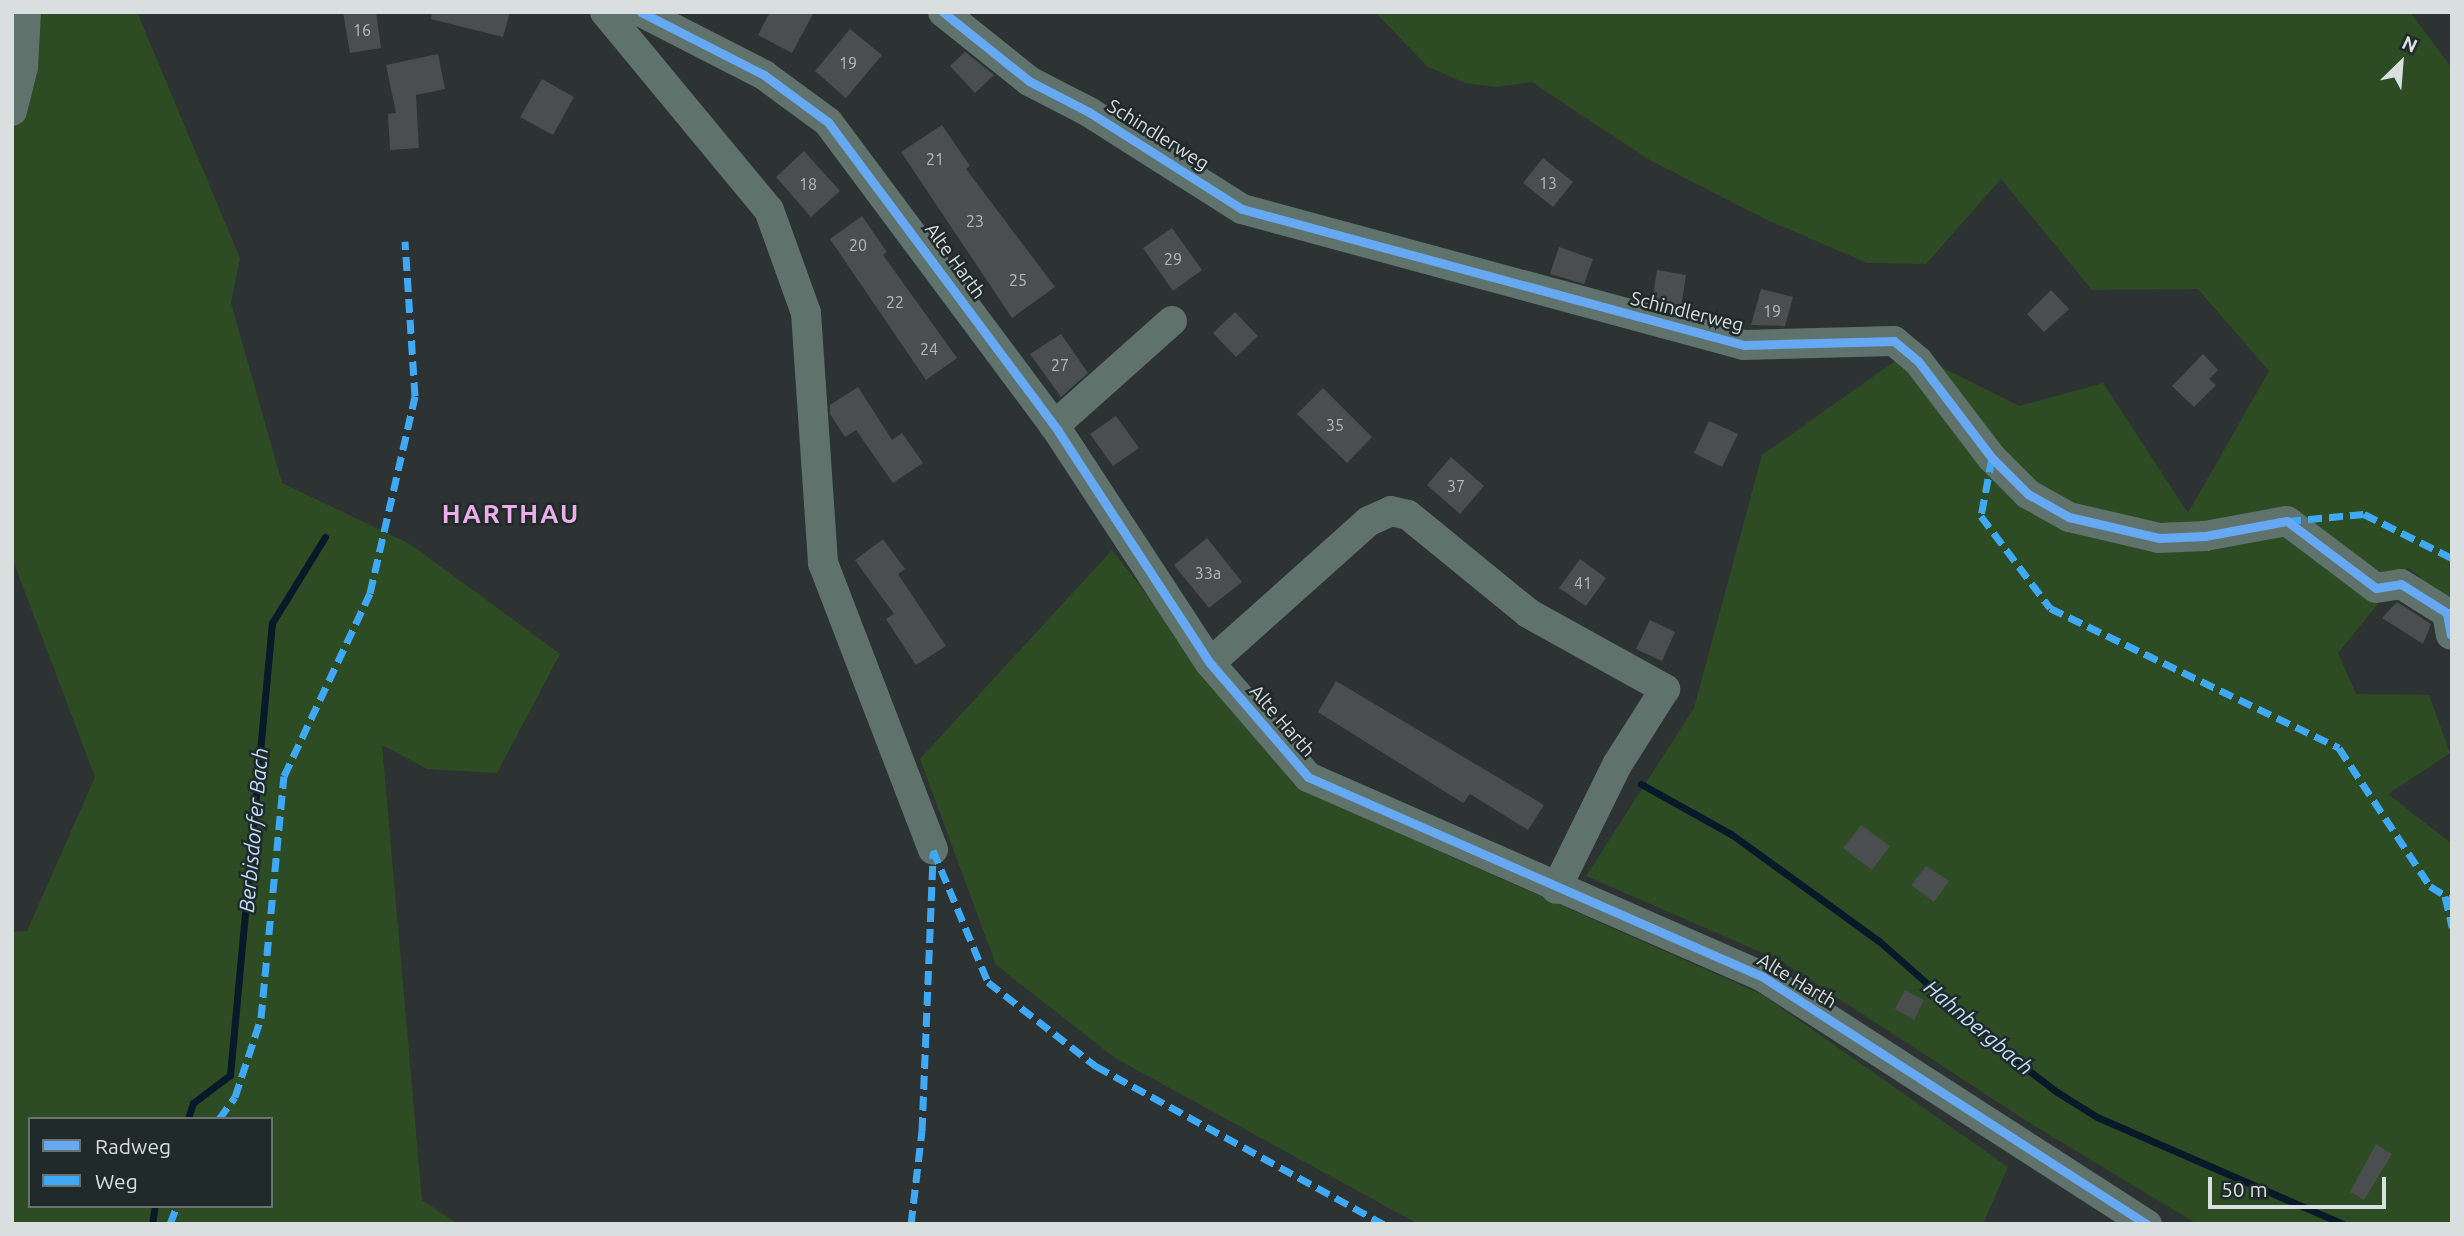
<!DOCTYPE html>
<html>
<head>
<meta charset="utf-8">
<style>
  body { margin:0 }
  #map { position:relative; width:2464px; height:1236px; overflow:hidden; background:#2d3232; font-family:Ubuntu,sans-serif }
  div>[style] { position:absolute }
  .green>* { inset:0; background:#2d4c23 }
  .stream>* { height:7px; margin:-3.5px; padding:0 3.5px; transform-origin:3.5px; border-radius:3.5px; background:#081929 }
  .building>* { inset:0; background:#4a4e4e }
  .street>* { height:30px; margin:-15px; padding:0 15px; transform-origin:15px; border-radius:15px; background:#5f726b }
  .quiet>* { height:7px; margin-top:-3.5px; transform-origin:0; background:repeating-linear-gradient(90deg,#3fa9f5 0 14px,transparent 0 21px) }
  .cycleway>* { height:9px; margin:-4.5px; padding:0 4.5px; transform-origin:4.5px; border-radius:4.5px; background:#66a8f1 }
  span { translate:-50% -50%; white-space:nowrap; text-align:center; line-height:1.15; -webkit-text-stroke:5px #212a2a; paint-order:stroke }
  .number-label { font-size:16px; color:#b5bbba }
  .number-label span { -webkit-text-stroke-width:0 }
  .street-label { font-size:19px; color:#d9dfde }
  .water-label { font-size:21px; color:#bfdffd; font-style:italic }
  .district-label { font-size:26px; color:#eaafe8; font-weight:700; letter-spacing:2px }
  .frame { position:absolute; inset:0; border:14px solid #d9dfde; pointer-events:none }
  .legend { position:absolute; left:28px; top:1117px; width:245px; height:91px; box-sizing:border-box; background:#212a2a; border:2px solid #6b7272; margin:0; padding:9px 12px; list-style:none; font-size:21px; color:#d9dfde }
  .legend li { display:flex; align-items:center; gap:14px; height:35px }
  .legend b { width:35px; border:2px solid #6b7272 }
  .north { position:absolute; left:2366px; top:28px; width:70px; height:70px; -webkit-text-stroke:5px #212a2a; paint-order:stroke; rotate:25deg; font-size:19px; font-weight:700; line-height:28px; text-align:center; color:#d9dfde }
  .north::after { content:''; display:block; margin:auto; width:24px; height:32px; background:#d9dfde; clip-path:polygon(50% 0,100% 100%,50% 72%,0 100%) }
  .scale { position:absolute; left:2208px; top:1177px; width:178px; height:32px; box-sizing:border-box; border:4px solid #d9dfde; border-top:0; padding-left:9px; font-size:21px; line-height:24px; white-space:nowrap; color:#d9dfde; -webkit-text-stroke:5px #212a2a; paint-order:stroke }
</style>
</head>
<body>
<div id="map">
  <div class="green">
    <div style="clip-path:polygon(evenodd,12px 12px,137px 12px,240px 258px,231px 303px,282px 483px,410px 544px,560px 654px,497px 773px,427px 769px,382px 745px,422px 1200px,458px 1224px,12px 1224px,12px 932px,27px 931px,95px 777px,12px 558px,12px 12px,30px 1119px,271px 1119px,271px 1206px,30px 1206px,30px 1119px)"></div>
    <div style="clip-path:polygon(1375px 12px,2410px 12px,2452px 68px,2452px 606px,2408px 567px,2338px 653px,2356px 694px,2429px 695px,2450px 753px,2388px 794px,2452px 844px,2452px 1224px,2197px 1224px,2033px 1125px,1781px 961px,1586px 876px,1694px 708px,1762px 455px,1909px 351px,2019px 406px,2103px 383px,2188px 513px,2269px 371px,2198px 289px,2092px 290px,2001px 179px,1926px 264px,1867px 263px,1765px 219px,1648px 159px,1532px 82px,1497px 87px,1465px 83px,1428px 67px)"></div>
    <div style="clip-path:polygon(1112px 550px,1297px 788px,1763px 995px,2008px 1167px,1983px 1224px,1418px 1224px,1115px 1058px,996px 965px,920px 759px)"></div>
  </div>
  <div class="stream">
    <div style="left:1641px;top:784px;width:103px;rotate:29.1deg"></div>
    <div style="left:1731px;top:834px;width:183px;rotate:35.9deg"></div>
    <div style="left:1879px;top:941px;width:164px;rotate:41.5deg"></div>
    <div style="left:2002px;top:1050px;width:69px;rotate:37.4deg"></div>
    <div style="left:2057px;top:1092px;width:47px;rotate:32deg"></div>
    <div style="left:2097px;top:1117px;width:268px;rotate:23.5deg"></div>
    <div style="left:188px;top:1119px;width:17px;rotate:-73deg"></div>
    <div style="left:193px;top:1103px;width:46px;rotate:-37.1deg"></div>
    <div style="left:230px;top:1075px;width:454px;rotate:-84.7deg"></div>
    <div style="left:272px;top:623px;width:101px;rotate:-58.4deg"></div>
    <div style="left:152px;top:1224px;width:18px;rotate:-81deg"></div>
  </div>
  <div class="building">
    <div style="clip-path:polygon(343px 12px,376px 12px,381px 48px,350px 53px)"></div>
    <div style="clip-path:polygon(432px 12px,510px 12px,503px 37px,431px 19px)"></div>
    <div style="clip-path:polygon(770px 12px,814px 12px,792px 53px,758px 35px)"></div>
    <div style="clip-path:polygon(850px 29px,882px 55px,846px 98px,815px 71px)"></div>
    <div style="clip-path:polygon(965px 52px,994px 75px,975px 93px,950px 66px)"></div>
    <div style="clip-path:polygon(438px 54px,445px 89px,416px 95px,419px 148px,390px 150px,388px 114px,396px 113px,386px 65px)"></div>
    <div style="clip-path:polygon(542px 79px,574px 97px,553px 135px,520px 117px)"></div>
    <div style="clip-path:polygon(942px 125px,970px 166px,966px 169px,1055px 287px,1012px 318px,901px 152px)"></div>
    <div style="clip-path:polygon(804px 151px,840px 191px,811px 217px,776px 177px)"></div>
    <div style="clip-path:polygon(1543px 158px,1573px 182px,1553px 207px,1523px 183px)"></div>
    <div style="clip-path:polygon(862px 216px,887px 252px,883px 255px,957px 358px,926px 380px,830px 239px)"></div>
    <div style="clip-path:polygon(1172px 228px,1202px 270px,1173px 291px,1143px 248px)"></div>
    <div style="clip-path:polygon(1559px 247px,1593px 259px,1584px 284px,1550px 274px)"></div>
    <div style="clip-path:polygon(1657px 270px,1686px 275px,1681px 308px,1652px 302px)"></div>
    <div style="clip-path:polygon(1761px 289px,1793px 297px,1785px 326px,1751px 325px)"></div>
    <div style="clip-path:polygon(2051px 290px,2069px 309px,2044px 332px,2027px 314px)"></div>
    <div style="clip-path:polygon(1235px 312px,1258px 336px,1236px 357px,1213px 333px)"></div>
    <div style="clip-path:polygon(1061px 334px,1088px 373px,1061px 397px,1030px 354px)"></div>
    <div style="clip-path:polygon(2203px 354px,2218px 370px,2209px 379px,2216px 385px,2194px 407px,2172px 386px)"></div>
    <div style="clip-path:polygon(858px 387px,892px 440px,902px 433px,923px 463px,893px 483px,856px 430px,845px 437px,830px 414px,830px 405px)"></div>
    <div style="clip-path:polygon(1323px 388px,1372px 437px,1347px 463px,1297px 414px)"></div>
    <div style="clip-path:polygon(1116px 416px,1139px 448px,1113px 466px,1090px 434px)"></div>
    <div style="clip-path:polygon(1709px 421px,1738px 434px,1722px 467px,1694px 453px)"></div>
    <div style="clip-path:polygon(1451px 457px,1484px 486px,1460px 514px,1427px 485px)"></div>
    <div style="clip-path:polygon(1207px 538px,1242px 582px,1209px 608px,1174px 565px)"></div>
    <div style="clip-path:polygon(883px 539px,905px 569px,898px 574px,946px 646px,916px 665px,886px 619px,894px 614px,855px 560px)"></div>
    <div style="clip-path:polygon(1580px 559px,1606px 578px,1586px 606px,1559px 588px)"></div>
    <div style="clip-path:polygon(2397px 602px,2431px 624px,2423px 644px,2382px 618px)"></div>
    <div style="clip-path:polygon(1650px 620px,1675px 632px,1662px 661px,1636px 649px)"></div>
    <div style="clip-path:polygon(1336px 681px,1544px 805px,1528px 830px,1470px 794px,1463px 803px,1318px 712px)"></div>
    <div style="clip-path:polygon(1861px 825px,1890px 846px,1872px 870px,1843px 848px)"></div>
    <div style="clip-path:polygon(1926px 866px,1949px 881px,1934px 902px,1911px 885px)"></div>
    <div style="clip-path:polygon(1905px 990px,1924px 1000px,1914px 1020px,1895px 1009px)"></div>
    <div style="clip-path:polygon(2376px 1144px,2392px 1154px,2364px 1200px,2350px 1192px)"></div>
  </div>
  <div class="street">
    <div style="left:605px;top:12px;width:257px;rotate:50.4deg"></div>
    <div style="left:769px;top:210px;width:109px;rotate:70.2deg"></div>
    <div style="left:806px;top:313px;width:251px;rotate:86.1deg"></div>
    <div style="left:823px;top:563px;width:307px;rotate:69deg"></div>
    <div style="left:641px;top:12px;width:138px;rotate:27.1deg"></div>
    <div style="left:764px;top:75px;width:79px;rotate:36.3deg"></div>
    <div style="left:828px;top:122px;width:385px;rotate:53.3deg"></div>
    <div style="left:1058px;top:431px;width:277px;rotate:56.8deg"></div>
    <div style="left:1210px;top:663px;width:150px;rotate:49.3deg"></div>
    <div style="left:1308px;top:777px;width:497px;rotate:23.7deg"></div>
    <div style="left:1763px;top:977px;width:457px;rotate:32.8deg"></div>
    <div style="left:943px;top:12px;width:110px;rotate:38.7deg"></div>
    <div style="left:1029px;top:81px;width:68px;rotate:27.3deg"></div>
    <div style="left:1089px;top:112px;width:181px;rotate:32.4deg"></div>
    <div style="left:1242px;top:209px;width:520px;rotate:15.16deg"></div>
    <div style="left:1744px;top:345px;width:150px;rotate:-1.5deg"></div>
    <div style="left:1894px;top:341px;width:31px;rotate:40deg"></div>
    <div style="left:1918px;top:361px;width:122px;rotate:52.7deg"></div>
    <div style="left:1992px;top:458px;width:51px;rotate:45deg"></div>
    <div style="left:2028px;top:494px;width:47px;rotate:29.3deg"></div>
    <div style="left:2069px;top:517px;width:92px;rotate:13.1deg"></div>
    <div style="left:2159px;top:538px;width:46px;rotate:-2.5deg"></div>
    <div style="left:2205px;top:536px;width:83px;rotate:-10.4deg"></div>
    <div style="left:2287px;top:521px;width:111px;rotate:37deg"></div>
    <div style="left:2376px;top:588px;width:25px;rotate:-9deg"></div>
    <div style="left:2401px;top:584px;width:54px;rotate:32.2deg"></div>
    <div style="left:2447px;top:613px;width:22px;rotate:80deg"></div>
    <div style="left:12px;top:111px;width:45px;rotate:-76deg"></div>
    <div style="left:23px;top:67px;width:55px;rotate:-86.9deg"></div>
    <div style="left:1054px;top:426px;width:158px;rotate:-41.7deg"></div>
    <div style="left:1210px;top:663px;width:213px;rotate:-41.8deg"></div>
    <div style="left:1369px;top:521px;width:24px;rotate:-24deg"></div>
    <div style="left:1391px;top:511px;width:17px;rotate:13deg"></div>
    <div style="left:1408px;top:515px;width:155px;rotate:39.2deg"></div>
    <div style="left:1528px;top:613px;width:157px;rotate:29deg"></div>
    <div style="left:1665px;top:689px;width:90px;rotate:122.3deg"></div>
    <div style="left:1617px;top:765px;width:138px;rotate:116.2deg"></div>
  </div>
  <div class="quiet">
    <div style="left:1992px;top:458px;width:59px;rotate:100.7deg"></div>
    <div style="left:1981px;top:516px;width:115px;rotate:53.1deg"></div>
    <div style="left:2050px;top:608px;width:321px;rotate:25.8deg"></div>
    <div style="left:2339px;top:748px;width:165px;rotate:56.6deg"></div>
    <div style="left:2430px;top:886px;width:26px;rotate:32deg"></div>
    <div style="left:2287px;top:521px;width:77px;rotate:-5.2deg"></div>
    <div style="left:2364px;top:514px;width:98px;rotate:26.6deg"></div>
    <div style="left:933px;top:850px;width:143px;rotate:67.4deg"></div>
    <div style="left:988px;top:982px;width:137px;rotate:37.9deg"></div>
    <div style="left:1096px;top:1066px;width:328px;rotate:28.8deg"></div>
    <div style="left:2445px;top:896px;width:32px;rotate:77deg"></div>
    <div style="left:219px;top:1119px;width:27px;rotate:-54deg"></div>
    <div style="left:235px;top:1097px;width:83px;rotate:-71.8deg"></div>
    <div style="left:261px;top:1018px;width:243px;rotate:-84.6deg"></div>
    <div style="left:284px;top:776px;width:202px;rotate:-64.8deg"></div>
    <div style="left:370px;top:593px;width:202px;rotate:-77.1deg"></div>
    <div style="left:415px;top:396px;width:155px;rotate:-93.7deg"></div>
    <div style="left:170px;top:1224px;width:19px;rotate:-69deg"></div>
    <div style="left:911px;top:1224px;width:94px;rotate:-83.3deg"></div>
    <div style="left:922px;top:1131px;width:278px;rotate:-87.7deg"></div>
  </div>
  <div class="cycleway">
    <div style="left:641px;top:12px;width:138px;rotate:27.1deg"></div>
    <div style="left:764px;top:75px;width:79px;rotate:36.3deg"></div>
    <div style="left:828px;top:122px;width:385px;rotate:53.3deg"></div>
    <div style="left:1058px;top:431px;width:277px;rotate:56.8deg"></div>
    <div style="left:1210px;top:663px;width:150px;rotate:49.3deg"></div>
    <div style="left:1308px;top:777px;width:497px;rotate:23.7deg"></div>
    <div style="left:1763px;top:977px;width:457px;rotate:32.8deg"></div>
    <div style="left:943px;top:12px;width:110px;rotate:38.7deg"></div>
    <div style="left:1029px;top:81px;width:68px;rotate:27.3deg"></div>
    <div style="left:1089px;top:112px;width:181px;rotate:32.4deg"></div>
    <div style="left:1242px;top:209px;width:520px;rotate:15.16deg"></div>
    <div style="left:1744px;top:345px;width:150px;rotate:-1.5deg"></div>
    <div style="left:1894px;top:341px;width:31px;rotate:40deg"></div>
    <div style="left:1918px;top:361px;width:122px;rotate:52.7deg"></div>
    <div style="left:1992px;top:458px;width:51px;rotate:45deg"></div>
    <div style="left:2028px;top:494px;width:47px;rotate:29.3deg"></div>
    <div style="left:2069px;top:517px;width:92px;rotate:13.1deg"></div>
    <div style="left:2159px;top:538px;width:46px;rotate:-2.5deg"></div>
    <div style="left:2205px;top:536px;width:83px;rotate:-10.4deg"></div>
    <div style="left:2287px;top:521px;width:111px;rotate:37deg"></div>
    <div style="left:2376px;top:588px;width:25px;rotate:-9deg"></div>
    <div style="left:2401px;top:584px;width:54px;rotate:32.2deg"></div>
    <div style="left:2447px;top:613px;width:22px;rotate:80deg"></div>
  </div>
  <div class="number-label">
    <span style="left:362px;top:30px">16</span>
    <span style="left:848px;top:63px">19</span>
    <span style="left:935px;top:159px">21</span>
    <span style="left:1548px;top:183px">13</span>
    <span style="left:808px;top:184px">18</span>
    <span style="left:975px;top:221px">23</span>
    <span style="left:858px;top:245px">20</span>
    <span style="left:1173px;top:259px">29</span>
    <span style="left:1018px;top:280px">25</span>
    <span style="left:895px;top:302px">22</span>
    <span style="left:1772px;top:311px">19</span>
    <span style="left:929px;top:349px">24</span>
    <span style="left:1060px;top:365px">27</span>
    <span style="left:1335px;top:425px">35</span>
    <span style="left:1456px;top:486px">37</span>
    <span style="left:1208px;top:573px">33a</span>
    <span style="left:1583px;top:583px">41</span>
  </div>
  <div class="street-label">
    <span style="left:1158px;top:135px;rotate:32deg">Schindlerweg</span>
    <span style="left:955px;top:261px;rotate:54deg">Alte Harth</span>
    <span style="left:1687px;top:312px;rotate:14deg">Schindlerweg</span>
    <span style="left:1282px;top:721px;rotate:49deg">Alte Harth</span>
    <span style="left:1797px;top:981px;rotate:31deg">Alte Harth</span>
  </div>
  <div class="water-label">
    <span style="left:253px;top:830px;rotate:-85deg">Berbisdorfer Bach</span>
    <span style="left:1979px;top:1027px;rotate:40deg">Hahnbergbach</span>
  </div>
  <div class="district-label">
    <span style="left:511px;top:514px">HARTHAU</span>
  </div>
  <div class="frame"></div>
  <ul class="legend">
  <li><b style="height:9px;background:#66a8f1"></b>Radweg</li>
  <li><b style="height:9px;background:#3fa9f5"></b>Weg</li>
  </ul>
  <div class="north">N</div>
  <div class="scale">50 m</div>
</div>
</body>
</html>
